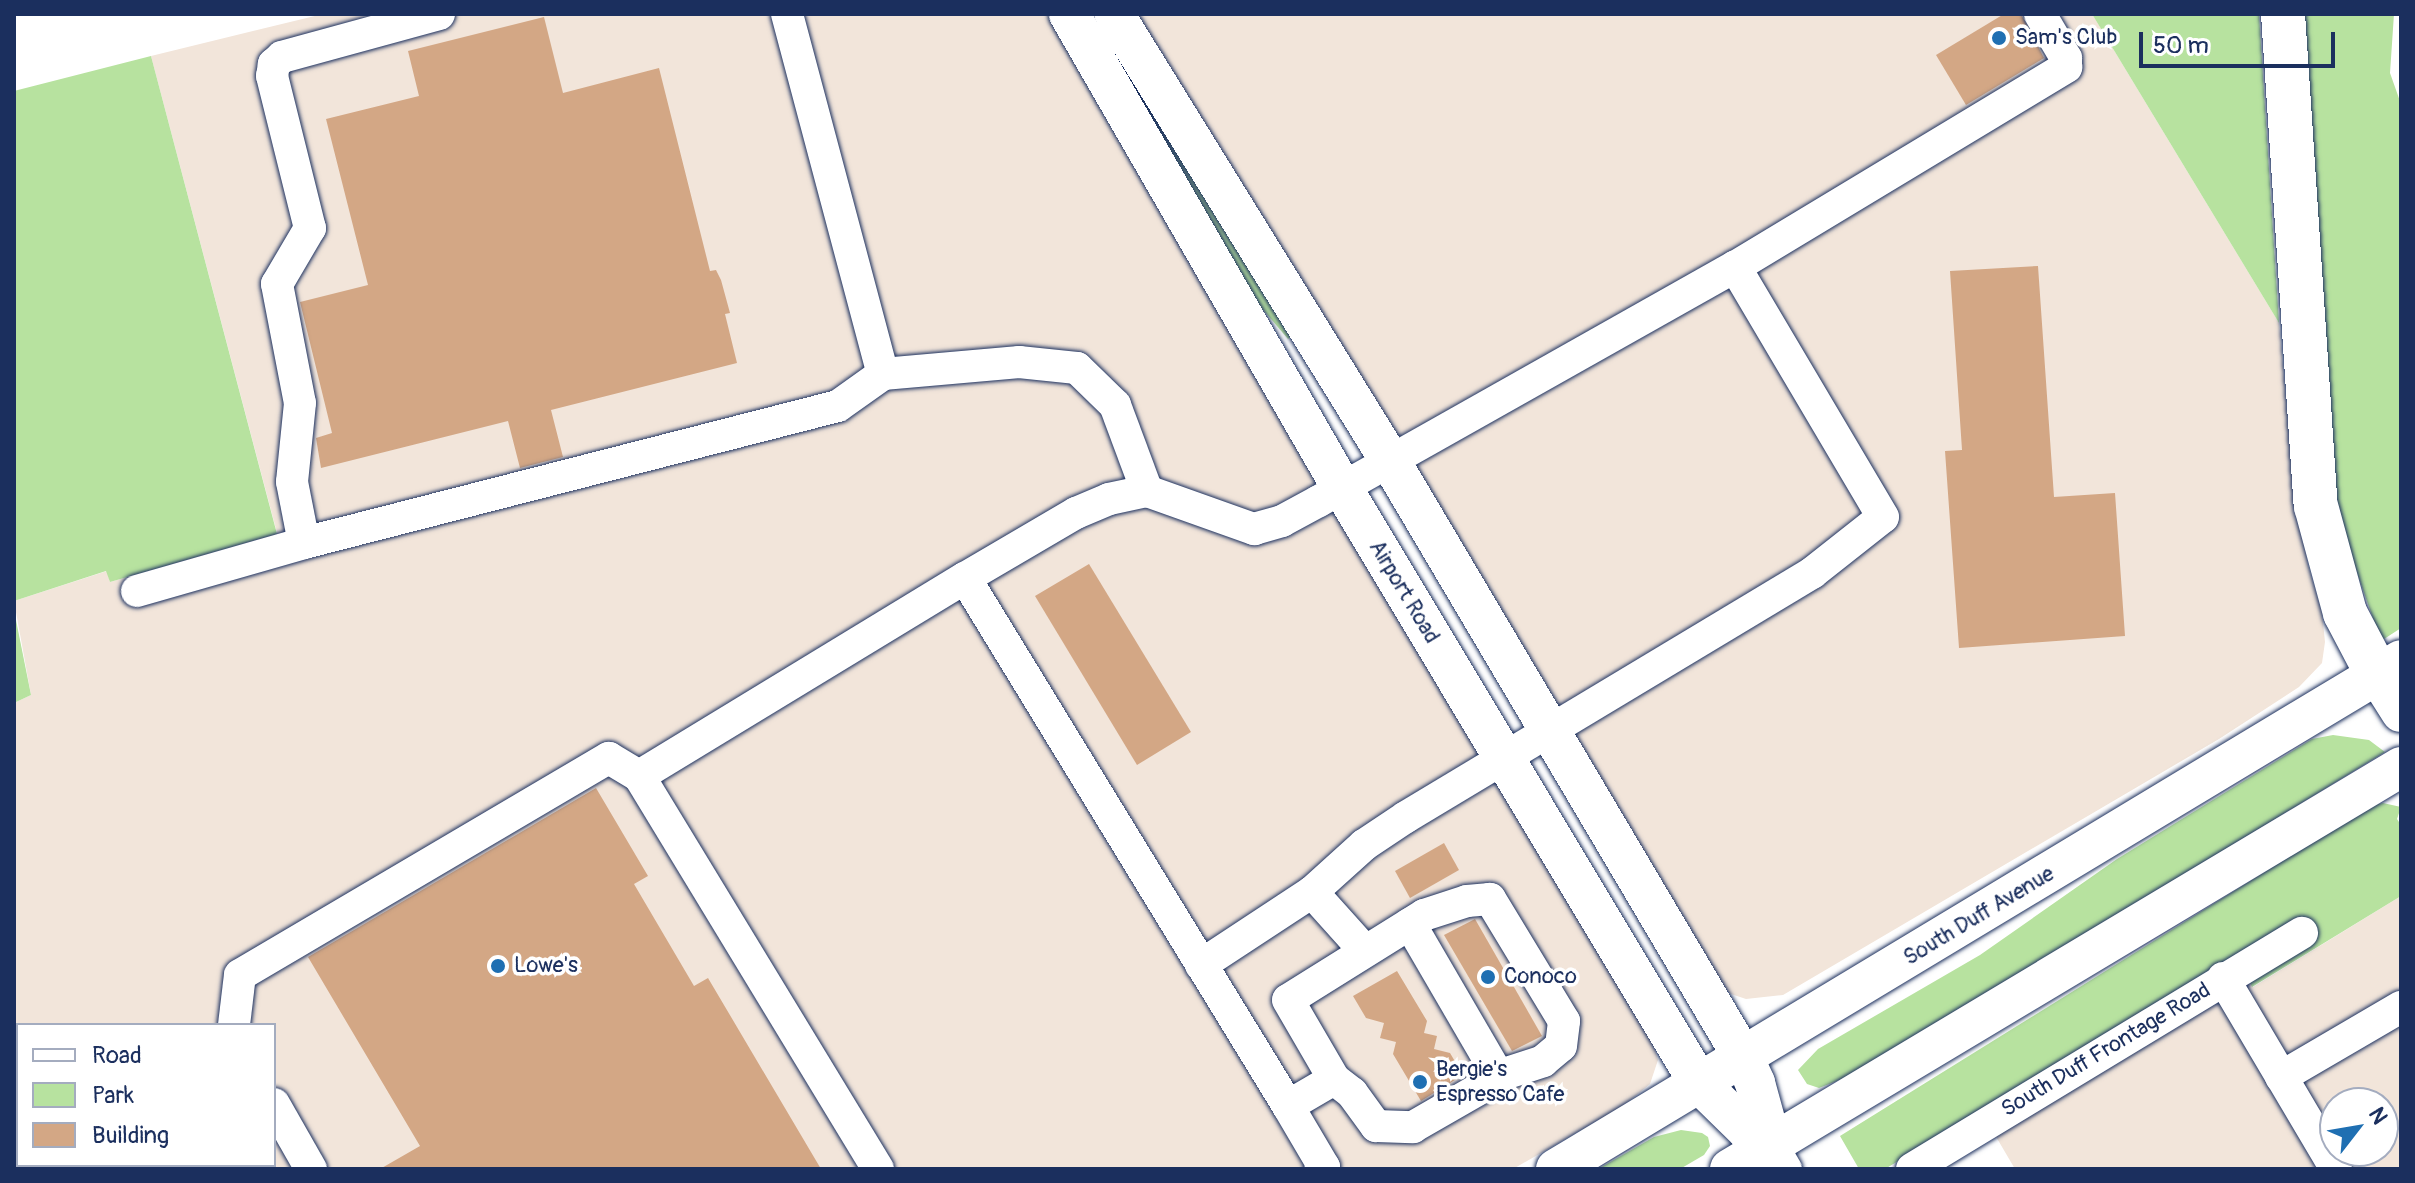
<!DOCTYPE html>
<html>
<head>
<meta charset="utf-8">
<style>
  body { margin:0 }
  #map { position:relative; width:2415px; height:1183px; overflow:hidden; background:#fff; font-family:Pangolin,sans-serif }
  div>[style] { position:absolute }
  .built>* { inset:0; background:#f2e5da }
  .green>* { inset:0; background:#b7e29f }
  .building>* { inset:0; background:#d3a785 }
  .roads { filter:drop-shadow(0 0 2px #1b2f5e) drop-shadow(0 0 2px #1b2f5e) }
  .minor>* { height:32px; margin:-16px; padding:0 16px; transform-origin:16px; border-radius:16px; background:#fff }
  .major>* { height:40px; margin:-20px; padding:0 20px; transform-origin:20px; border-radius:20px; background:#fff }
  .highway>* { height:44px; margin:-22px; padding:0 22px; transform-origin:22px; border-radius:22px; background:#fff }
  .dots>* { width:22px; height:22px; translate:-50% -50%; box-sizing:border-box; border:4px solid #fff; border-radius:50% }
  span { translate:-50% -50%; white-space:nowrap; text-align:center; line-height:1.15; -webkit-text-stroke:7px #fff; paint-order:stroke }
  .poi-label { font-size:22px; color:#1b2f5e }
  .left { translate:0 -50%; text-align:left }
  .street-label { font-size:22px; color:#1b2f5e }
  .frame { position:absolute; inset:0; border:16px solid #1b2f5e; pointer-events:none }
  .legend { position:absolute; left:16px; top:1023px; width:260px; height:144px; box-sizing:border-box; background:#fff; border:2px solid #a4acbf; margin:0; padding:10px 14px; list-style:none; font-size:24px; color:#1b2f5e }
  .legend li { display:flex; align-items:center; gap:16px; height:40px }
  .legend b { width:40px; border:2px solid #a4acbf }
  .north { position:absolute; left:2319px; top:1087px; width:80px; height:80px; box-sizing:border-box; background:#fff; border:2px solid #a4acbf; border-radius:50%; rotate:59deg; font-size:22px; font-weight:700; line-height:32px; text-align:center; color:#1b2f5e }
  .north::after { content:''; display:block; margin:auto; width:28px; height:36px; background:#1f6fb2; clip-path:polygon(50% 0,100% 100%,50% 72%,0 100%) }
  .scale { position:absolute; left:2139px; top:32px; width:196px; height:36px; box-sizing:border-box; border:4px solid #1b2f5e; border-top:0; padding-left:10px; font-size:24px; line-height:28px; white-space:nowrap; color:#1b2f5e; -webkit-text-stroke:6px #fff; paint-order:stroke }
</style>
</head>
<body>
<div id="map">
  <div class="built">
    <div style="clip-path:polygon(evenodd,323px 14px,1051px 14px,1648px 1027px,1658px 1060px,1650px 1084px,1623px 1106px,1513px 1169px,14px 1169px,14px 703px,31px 695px,14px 601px,107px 571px,110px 582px,277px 533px,151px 56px,323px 14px,18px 1025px,274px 1025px,274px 1165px,18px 1165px,18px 1025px)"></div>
    <div style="clip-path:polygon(1133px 14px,2092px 14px,2279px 323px,2294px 488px,2308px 565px,2322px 613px,2325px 642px,2322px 663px,2299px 687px,2219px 739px,1783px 995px,1746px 999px,1731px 994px,1711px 977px)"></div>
    <div style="clip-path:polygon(evenodd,2401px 896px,2401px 1169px,2015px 1169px,1995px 1135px,2249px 980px,2253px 987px,2401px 896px,2335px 1103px,2383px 1103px,2383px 1151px,2335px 1151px,2335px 1103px)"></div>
  </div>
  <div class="green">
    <div style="clip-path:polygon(2092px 14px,2259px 14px,2279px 323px)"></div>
    <div style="clip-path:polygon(2298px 14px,2394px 14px,2390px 73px,2401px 104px,2401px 628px,2381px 641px,2338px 519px)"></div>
    <div style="clip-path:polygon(1110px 36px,1293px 335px,1288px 339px,1242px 285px,1102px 39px)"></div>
    <div style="clip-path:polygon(151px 56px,277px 534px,110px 582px,106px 571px,14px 601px,14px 91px)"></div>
    <div style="clip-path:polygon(14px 610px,31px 695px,14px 703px)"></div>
    <div style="clip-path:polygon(2333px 735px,2369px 740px,2385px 752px,1918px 1037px,1852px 1075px,1819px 1088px,1807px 1084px,1798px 1070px,1818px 1049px,1980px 955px,2117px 859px,2312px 739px)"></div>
    <div style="clip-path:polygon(2383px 803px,2401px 807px,2397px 819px,2401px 825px,2401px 896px,2252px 987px,2249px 980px,2313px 941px,2299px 918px,1885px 1169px,1859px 1169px,1840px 1136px,2371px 806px)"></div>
    <div style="clip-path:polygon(1681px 1130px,1702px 1133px,1708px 1137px,1710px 1146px,1704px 1155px,1680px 1169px,1598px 1169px,1654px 1137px)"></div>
  </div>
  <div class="building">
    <div style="clip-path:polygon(2004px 14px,2021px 14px,2044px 58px,1966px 105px,1936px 55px)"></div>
    <div style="clip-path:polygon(544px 17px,563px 93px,659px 68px,710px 271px,716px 270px,721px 280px,730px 313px,725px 314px,737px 363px,551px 410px,563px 457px,520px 468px,508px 421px,321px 468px,316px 438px,332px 433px,300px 302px,368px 285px,326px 119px,419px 96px,408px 51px)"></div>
    <div style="clip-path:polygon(2038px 266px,2054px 497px,2115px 493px,2125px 636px,1959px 648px,1945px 451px,1962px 450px,1950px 271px)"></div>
    <div style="clip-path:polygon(1089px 564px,1191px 732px,1137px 765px,1035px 596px)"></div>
    <div style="clip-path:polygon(596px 788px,648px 876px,634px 884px,694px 986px,708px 978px,821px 1169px,380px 1169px,420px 1146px,308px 957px)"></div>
    <div style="clip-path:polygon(1444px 843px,1459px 870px,1410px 898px,1395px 871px)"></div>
    <div style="clip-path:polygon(1475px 919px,1542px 1036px,1512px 1051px,1444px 935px)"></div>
    <div style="clip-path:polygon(1397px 971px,1427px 1021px,1424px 1033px,1437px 1036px,1434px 1049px,1450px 1053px,1463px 1075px,1421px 1101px,1393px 1054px,1396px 1042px,1380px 1038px,1384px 1023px,1366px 1018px,1353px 996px)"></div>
  </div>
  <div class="roads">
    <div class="minor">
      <div style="left:439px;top:14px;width:163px;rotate:164.7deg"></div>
      <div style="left:282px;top:57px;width:11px;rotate:139deg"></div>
      <div style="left:274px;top:64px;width:12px;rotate:99deg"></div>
      <div style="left:272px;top:76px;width:157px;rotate:76deg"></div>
      <div style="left:310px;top:228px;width:65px;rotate:120.5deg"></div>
      <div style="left:277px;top:284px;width:121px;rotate:79.1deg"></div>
      <div style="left:300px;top:403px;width:79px;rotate:95.8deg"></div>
      <div style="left:292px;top:482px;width:62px;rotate:78.9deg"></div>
      <div style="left:304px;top:543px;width:551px;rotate:-14.39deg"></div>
      <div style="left:838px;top:406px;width:55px;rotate:-35.4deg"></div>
      <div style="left:787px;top:14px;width:373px;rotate:75.1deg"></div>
      <div style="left:883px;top:374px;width:137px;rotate:-5deg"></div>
      <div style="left:1019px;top:362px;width:58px;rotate:5.9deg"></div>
      <div style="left:1077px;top:368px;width:53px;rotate:44.2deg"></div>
      <div style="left:1115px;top:405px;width:92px;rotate:69.6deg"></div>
      <div style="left:965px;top:578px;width:619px;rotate:58.54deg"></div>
      <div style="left:1288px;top:1106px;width:71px;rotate:59.5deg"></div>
      <div style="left:1324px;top:1167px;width:4px;rotate:153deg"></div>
      <div style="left:137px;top:591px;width:174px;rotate:-16deg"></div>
      <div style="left:1312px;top:892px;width:79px;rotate:48.1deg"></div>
      <div style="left:1410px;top:924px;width:177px;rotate:59.8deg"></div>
      <div style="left:1201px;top:965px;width:133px;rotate:-33.3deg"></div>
      <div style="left:1312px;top:892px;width:70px;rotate:-42.1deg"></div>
      <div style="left:1364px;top:845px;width:50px;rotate:-33.7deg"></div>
      <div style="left:1406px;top:817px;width:474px;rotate:-31deg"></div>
      <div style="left:1812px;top:573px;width:90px;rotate:-38.3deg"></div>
      <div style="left:1883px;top:517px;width:291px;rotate:-120.6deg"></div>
      <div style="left:2223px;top:978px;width:222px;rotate:59.4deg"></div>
      <div style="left:234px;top:1025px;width:50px;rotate:-83.2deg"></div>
      <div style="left:240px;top:975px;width:428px;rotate:-30.5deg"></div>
      <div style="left:609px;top:758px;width:35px;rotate:31deg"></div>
      <div style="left:2281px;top:1077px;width:139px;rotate:-30.3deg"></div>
      <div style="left:274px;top:1104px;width:75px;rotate:60.4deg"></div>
      <div style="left:1288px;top:1106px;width:53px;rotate:-30.4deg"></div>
      <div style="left:1334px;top:1079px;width:23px;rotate:38deg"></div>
      <div style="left:1352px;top:1093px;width:41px;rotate:54deg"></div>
      <div style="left:1376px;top:1126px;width:37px;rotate:2deg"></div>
      <div style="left:1413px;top:1127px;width:108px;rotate:-29.9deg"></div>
      <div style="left:1507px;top:1073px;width:38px;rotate:-18deg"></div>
      <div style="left:1543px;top:1061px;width:23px;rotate:-40deg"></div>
      <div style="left:1561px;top:1046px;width:25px;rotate:-83deg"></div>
      <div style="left:1564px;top:1021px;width:143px;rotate:-121.2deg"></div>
      <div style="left:1490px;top:899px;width:23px;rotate:175deg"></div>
      <div style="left:1467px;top:901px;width:45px;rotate:162deg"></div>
      <div style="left:1424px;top:915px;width:160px;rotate:148deg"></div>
      <div style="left:1288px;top:1000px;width:91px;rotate:59.8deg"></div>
      <div style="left:1772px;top:1145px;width:28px;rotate:60deg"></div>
      <div style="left:878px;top:1169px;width:460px;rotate:-121.3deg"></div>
      <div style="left:639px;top:776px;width:381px;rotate:-31.3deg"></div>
      <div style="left:965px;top:578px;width:129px;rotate:-30.4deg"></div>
      <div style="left:1076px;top:513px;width:36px;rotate:-23deg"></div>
      <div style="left:1109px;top:499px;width:39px;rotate:-12deg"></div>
      <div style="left:1147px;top:491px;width:114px;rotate:19.6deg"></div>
      <div style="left:1254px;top:529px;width:29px;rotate:-16deg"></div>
      <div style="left:1282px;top:521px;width:42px;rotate:-28.4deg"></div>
      <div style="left:1319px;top:501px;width:477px;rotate:-29.4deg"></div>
      <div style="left:1735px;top:267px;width:387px;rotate:-31.1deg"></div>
      <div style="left:2066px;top:67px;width:9px;rotate:-90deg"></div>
      <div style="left:2066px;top:58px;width:51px;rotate:-120.6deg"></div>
      <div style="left:1912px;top:1169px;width:456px;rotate:-31.2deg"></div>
    </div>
    <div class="major">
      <div style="left:1069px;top:14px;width:545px;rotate:60.05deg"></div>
      <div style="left:1341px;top:486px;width:696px;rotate:59.05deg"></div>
      <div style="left:1699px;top:1083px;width:69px;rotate:44.4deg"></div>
      <div style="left:1748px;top:1131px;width:28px;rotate:30deg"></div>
      <div style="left:1114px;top:14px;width:523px;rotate:58.28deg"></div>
      <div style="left:1389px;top:459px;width:695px;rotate:59.38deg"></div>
      <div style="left:1743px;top:1057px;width:29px;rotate:65deg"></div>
      <div style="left:1755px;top:1083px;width:64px;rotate:74.7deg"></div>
      <div style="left:2377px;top:674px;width:45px;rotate:57.7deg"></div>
      <div style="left:1556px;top:1169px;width:986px;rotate:-31.06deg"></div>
      <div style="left:1730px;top:1169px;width:782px;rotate:-30.93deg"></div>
    </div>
    <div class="highway">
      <div style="left:2283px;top:14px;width:493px;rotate:86.2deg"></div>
      <div style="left:2316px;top:506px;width:111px;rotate:74.8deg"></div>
      <div style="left:2345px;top:613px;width:69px;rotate:62.3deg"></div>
    </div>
  </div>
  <div class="dots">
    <div style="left:1999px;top:38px;background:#1f6fb2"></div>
    <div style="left:498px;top:966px;background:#1f6fb2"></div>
    <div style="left:1488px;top:977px;background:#1f6fb2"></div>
    <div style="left:1420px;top:1082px;background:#1f6fb2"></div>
  </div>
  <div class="poi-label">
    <span class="left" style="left:2015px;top:38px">Sam's Club</span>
    <span class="left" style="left:514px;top:966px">Lowe's</span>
    <span class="left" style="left:1504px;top:977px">Conoco</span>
    <span class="left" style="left:1436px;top:1082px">Bergie's<br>Espresso Cafe</span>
  </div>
  <div class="street-label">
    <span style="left:1404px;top:592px;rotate:59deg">Airport Road</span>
    <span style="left:1979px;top:916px;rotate:-31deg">South Duff Avenue</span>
    <span style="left:2106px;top:1050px;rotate:-31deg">South Duff Frontage Road</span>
  </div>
  <div class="frame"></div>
  <ul class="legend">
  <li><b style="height:10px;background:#fff"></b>Road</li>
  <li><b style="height:22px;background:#b7e29f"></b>Park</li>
  <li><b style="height:22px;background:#d3a785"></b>Building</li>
  </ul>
  <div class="north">N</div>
  <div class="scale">50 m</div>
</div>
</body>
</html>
